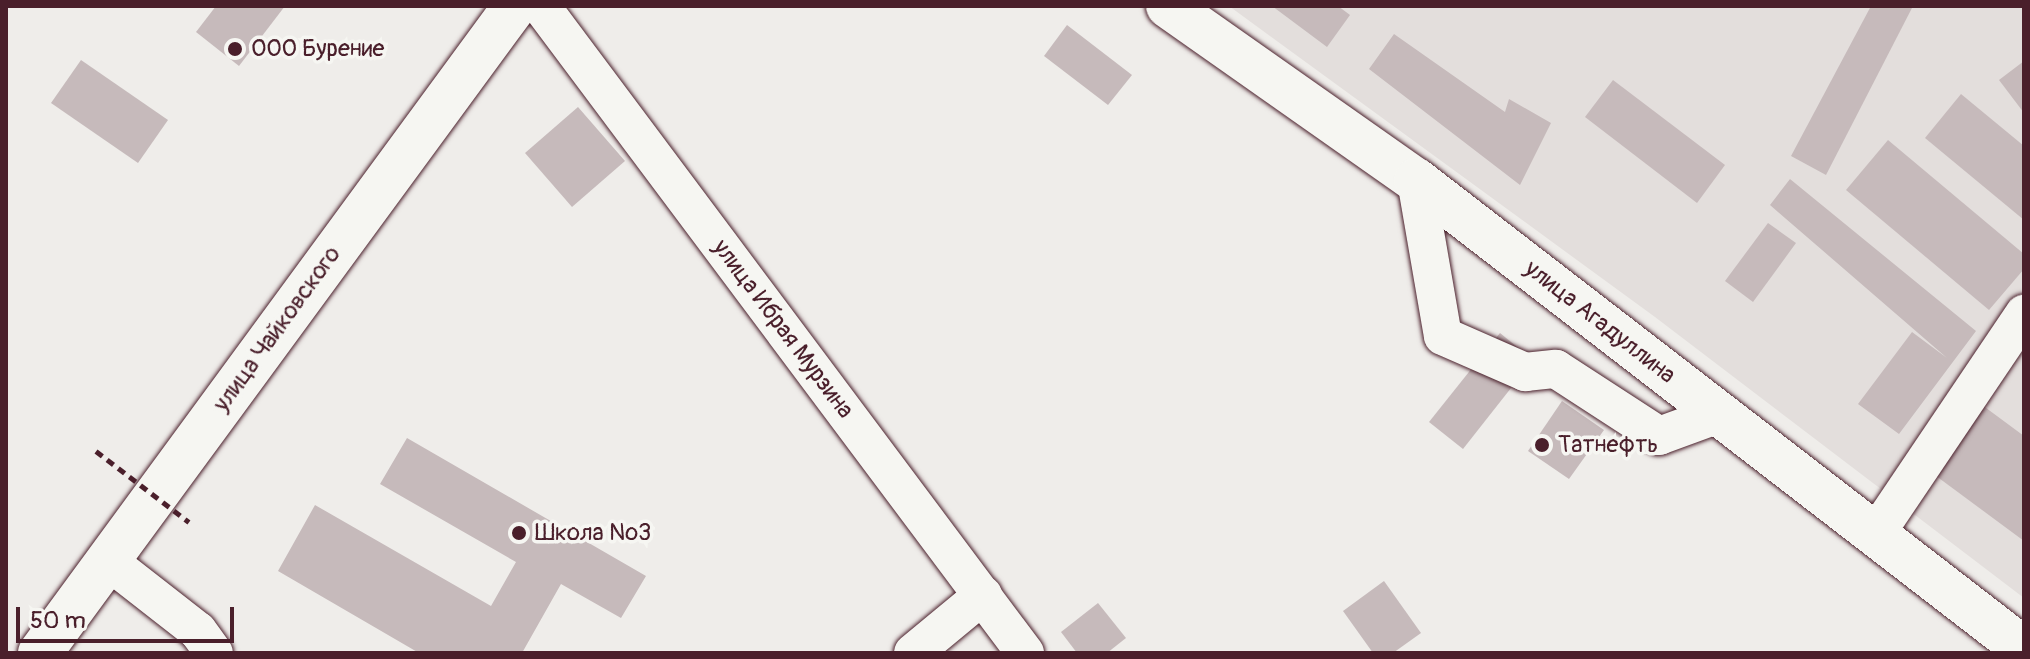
<!DOCTYPE html>
<html>
<head>
<meta charset="utf-8">
<style>
  body { margin:0 }
  #map { position:relative; width:2030px; height:659px; overflow:hidden; background:#efedea; font-family:Pangolin,sans-serif }
  div>[style] { position:absolute }
  .built>* { inset:0; background:#e3dedc }
  .building>* { inset:0; background:#c6babb }
  .roads { filter:drop-shadow(0 0 2px #4a1f2b) drop-shadow(0 0 2px #4a1f2b) }
  .minor>* { height:38px; margin:-19px; padding:0 19px; transform-origin:19px; border-radius:19px; background:#f6f6f2 }
  .major>* { height:44px; margin:-22px; padding:0 22px; transform-origin:22px; border-radius:22px; background:#f6f6f2 }
  .path-bridge>* { height:5px; margin-top:-2.5px; transform-origin:0; background:repeating-linear-gradient(90deg,#4a1f2b 0 8px,transparent 0 14px) }
  .dots>* { width:22px; height:22px; translate:-50% -50%; box-sizing:border-box; border:4px solid #f6f6f2; border-radius:50% }
  span { translate:-50% -50%; white-space:nowrap; text-align:center; line-height:1.15; -webkit-text-stroke:7px #f6f6f2; paint-order:stroke }
  .poi-label { font-size:24px; color:#4a1f2b }
  .left { translate:0 -50%; text-align:left }
  .street-label { font-size:24px; color:#4a1f2b }
  .frame { position:absolute; inset:0; border:8px solid #4a1f2b; pointer-events:none }
  .scale { position:absolute; left:16px; top:607px; width:218px; height:36px; box-sizing:border-box; border:4px solid #4a1f2b; border-top:0; padding-left:10px; font-size:24px; line-height:28px; white-space:nowrap; color:#4a1f2b; -webkit-text-stroke:6px #f6f6f2; paint-order:stroke }
</style>
</head>
<body>
<div id="map">
  <div class="built">
    <div style="clip-path:polygon(1229px 6px,2024px 6px,2024px 598px,1655px 317px)"></div>
  </div>
  <div class="building">
    <div style="clip-path:polygon(216px 6px,285px 6px,239px 66px,196px 32px)"></div>
    <div style="clip-path:polygon(1272px 6px,1338px 6px,1350px 15px,1327px 47px)"></div>
    <div style="clip-path:polygon(1871px 6px,1913px 6px,1826px 175px,1791px 156px)"></div>
    <div style="clip-path:polygon(1067px 25px,1132px 75px,1108px 105px,1044px 56px)"></div>
    <div style="clip-path:polygon(1394px 34px,1505px 112px,1509px 99px,1551px 123px,1520px 185px,1369px 69px)"></div>
    <div style="clip-path:polygon(81px 60px,168px 120px,138px 163px,51px 103px)"></div>
    <div style="clip-path:polygon(2024px 61px,2024px 113px,1999px 80px)"></div>
    <div style="clip-path:polygon(1613px 80px,1725px 165px,1697px 203px,1585px 117px)"></div>
    <div style="clip-path:polygon(1961px 94px,2024px 146px,2024px 220px,1925px 138px)"></div>
    <div style="clip-path:polygon(578px 107px,625px 161px,572px 207px,525px 153px)"></div>
    <div style="clip-path:polygon(1888px 140px,2024px 254px,2024px 269px,1989px 310px,1846px 190px)"></div>
    <div style="clip-path:polygon(1790px 179px,1976px 331px,1899px 434px,1858px 404px,1912px 332px,1947px 358px,1770px 205px)"></div>
    <div style="clip-path:polygon(1768px 223px,1796px 243px,1753px 302px,1725px 281px)"></div>
    <div style="clip-path:polygon(1500px 333px,1533px 360px,1463px 449px,1429px 422px)"></div>
    <div style="clip-path:polygon(1562px 401px,1604px 430px,1569px 479px,1528px 451px)"></div>
    <div style="clip-path:polygon(1978px 402px,2024px 436px,2024px 541px,1928px 470px)"></div>
    <div style="clip-path:polygon(407px 438px,646px 576px,621px 618px,561px 584px,522px 653px,419px 653px,278px 571px,315px 505px,491px 606px,516px 562px,380px 484px)"></div>
    <div style="clip-path:polygon(1384px 581px,1421px 633px,1393px 653px,1373px 653px,1343px 611px)"></div>
    <div style="clip-path:polygon(1098px 603px,1126px 638px,1107px 653px,1077px 653px,1061px 632px)"></div>
  </div>
  <div class="roads">
    <div class="minor">
      <div style="left:541px;top:6px;width:808px;rotate:53.2deg"></div>
      <div style="left:1416px;top:180px;width:158px;rotate:80.2deg"></div>
      <div style="left:1443px;top:336px;width:90px;rotate:23.7deg"></div>
      <div style="left:1525px;top:372px;width:31px;rotate:-6deg"></div>
      <div style="left:1556px;top:369px;width:123px;rotate:33deg"></div>
      <div style="left:1659px;top:436px;width:64px;rotate:-20.1deg"></div>
      <div style="left:1875px;top:535px;width:267px;rotate:-56deg"></div>
      <div style="left:107px;top:560px;width:115px;rotate:38deg"></div>
      <div style="left:198px;top:631px;width:27px;rotate:54deg"></div>
      <div style="left:913px;top:653px;width:91px;rotate:-39.6deg"></div>
    </div>
    <div class="major">
      <div style="left:1168px;top:6px;width:303px;rotate:35.1deg"></div>
      <div style="left:1416px;top:180px;width:768px;rotate:37.65deg"></div>
      <div style="left:40px;top:653px;width:803px;rotate:-53.72deg"></div>
    </div>
  </div>
  <div class="path-bridge">
    <div style="left:96px;top:451px;width:117px;rotate:37.4deg"></div>
  </div>
  <div class="dots">
    <div style="left:235px;top:49px;background:#4a1f2b"></div>
    <div style="left:1542px;top:445px;background:#4a1f2b"></div>
    <div style="left:519px;top:533px;background:#4a1f2b"></div>
  </div>
  <div class="poi-label">
    <span class="left" style="left:251px;top:49px">ООО Бурение</span>
    <span class="left" style="left:1558px;top:445px">Татнефть</span>
    <span class="left" style="left:535px;top:533px">Школа №3</span>
  </div>
  <div class="street-label">
    <span style="left:1600px;top:322px;rotate:38deg">улица Агадуллина</span>
    <span style="left:277px;top:329px;rotate:-54deg">улица Чайковского</span>
    <span style="left:783px;top:329px;rotate:53deg">улица Ибрая Мурзина</span>
  </div>
  <div class="frame"></div>
  <div class="scale">50 m</div>
</div>
</body>
</html>
